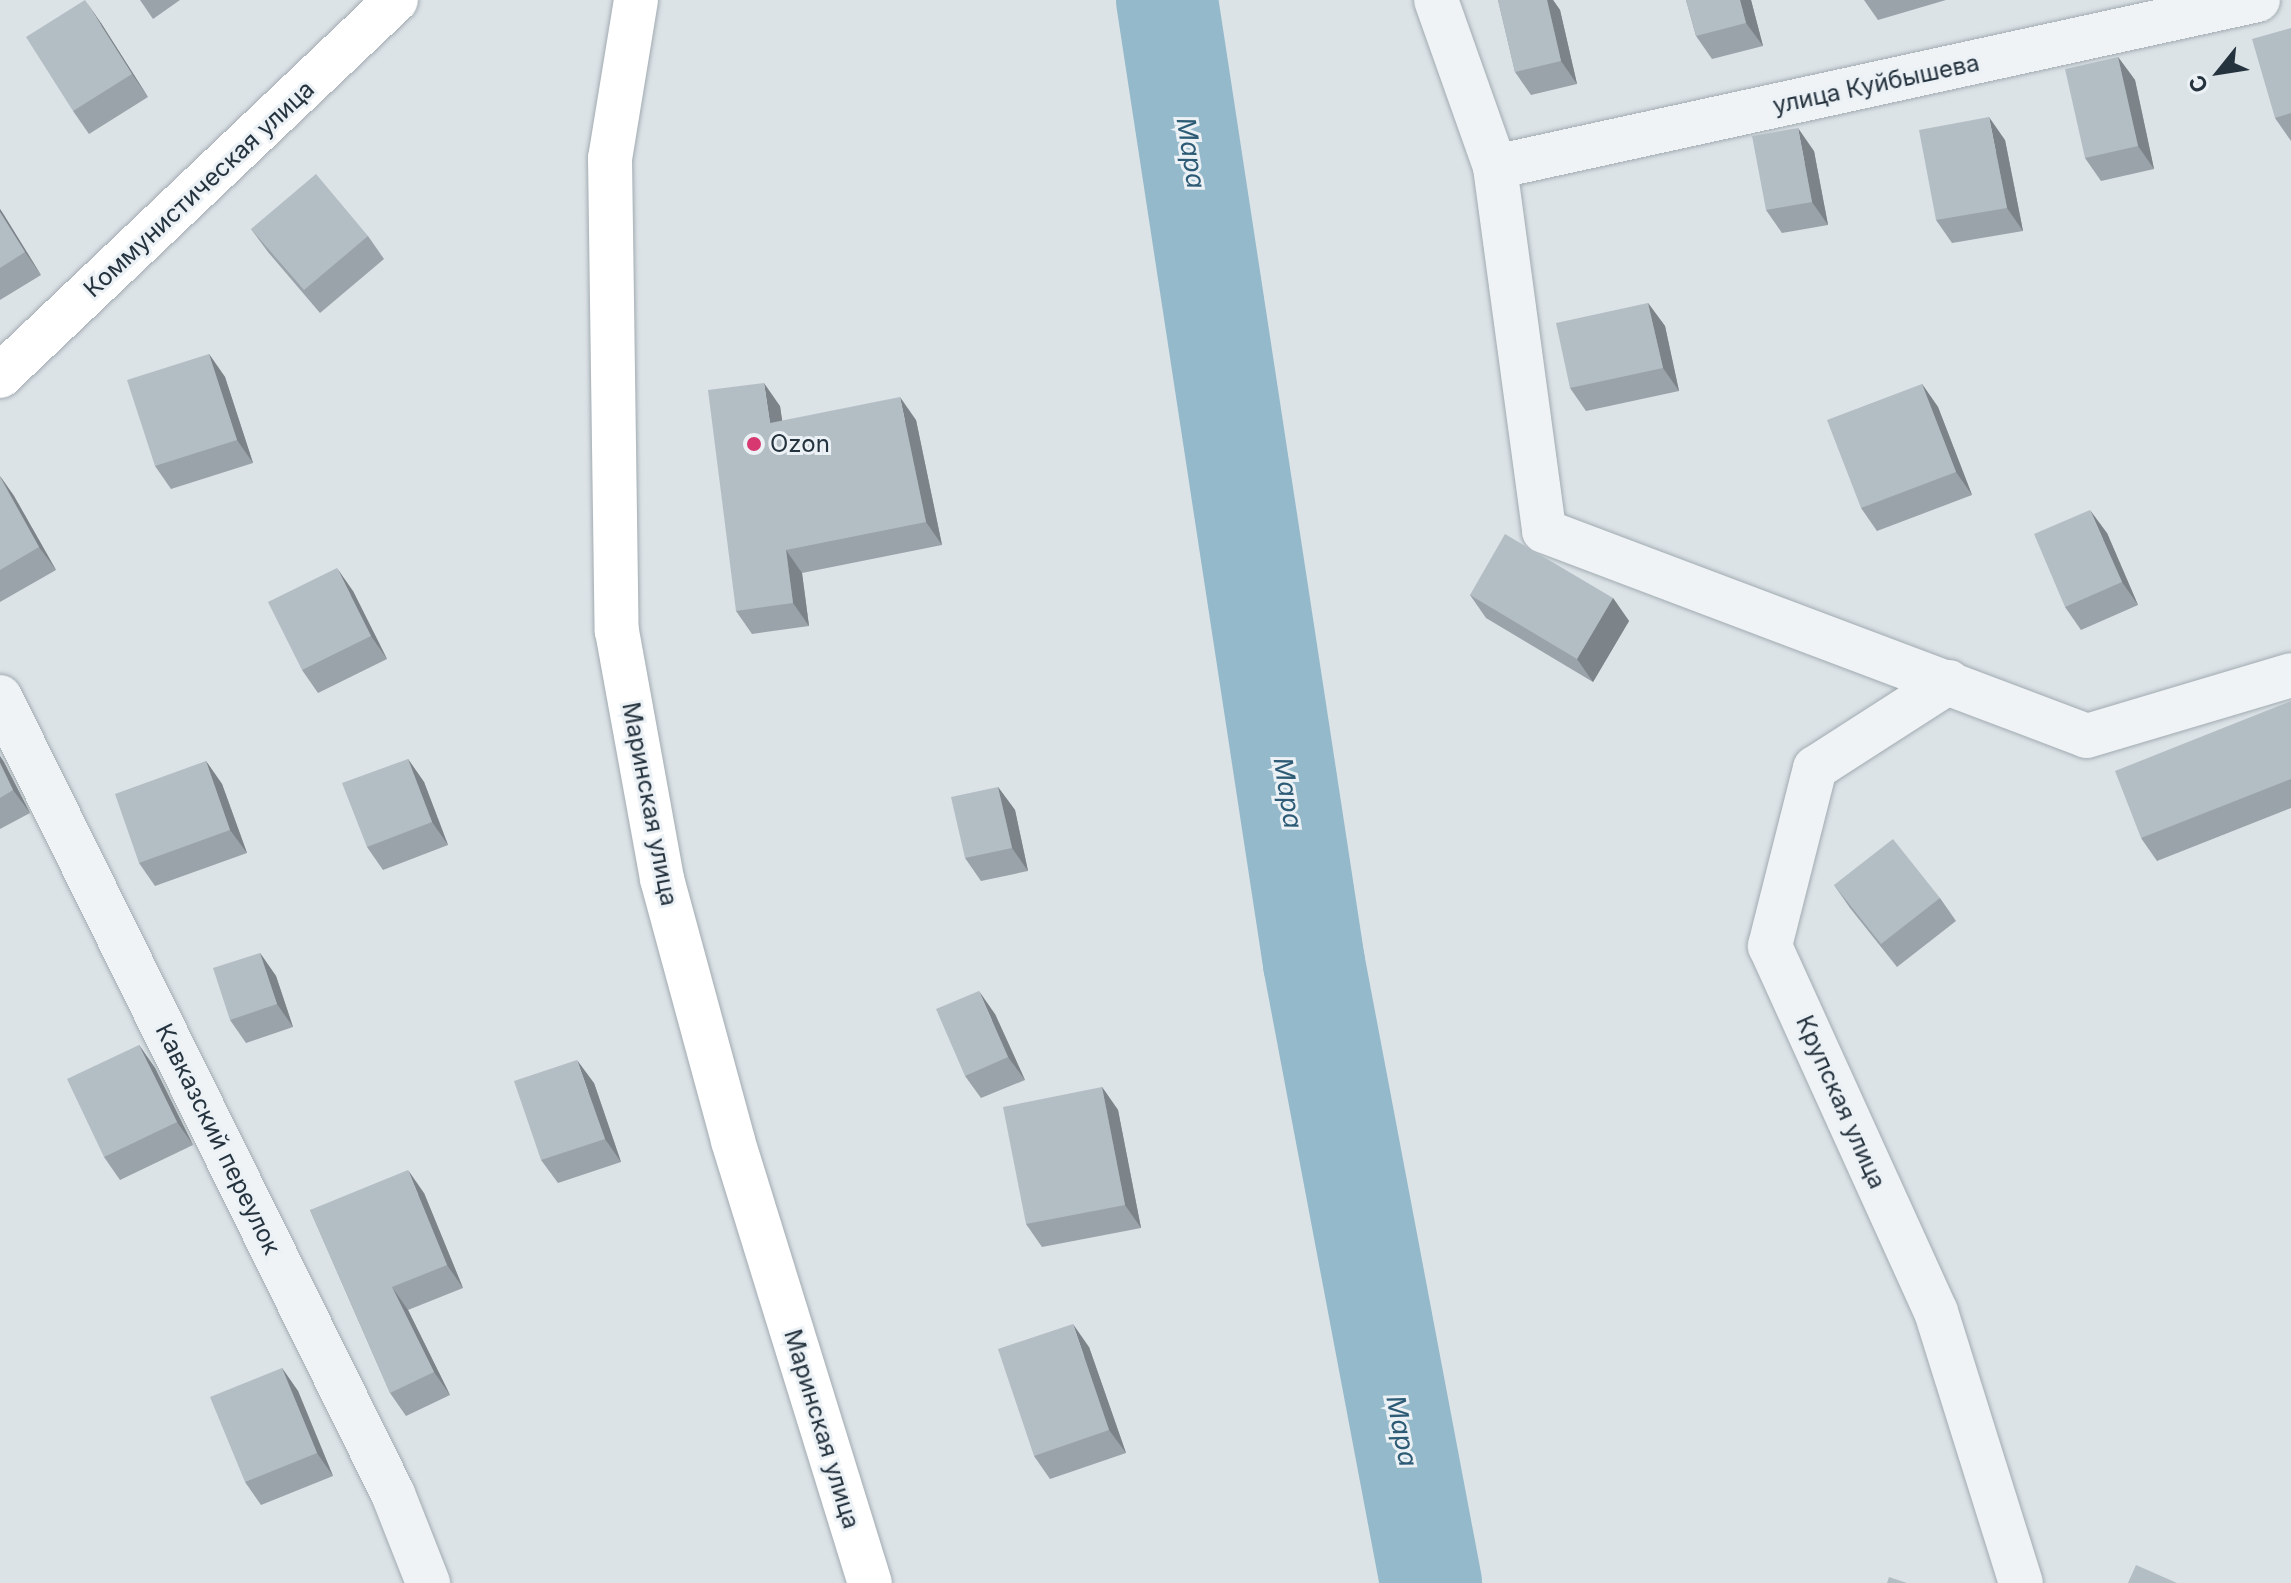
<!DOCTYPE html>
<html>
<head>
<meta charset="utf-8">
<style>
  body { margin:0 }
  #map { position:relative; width:2291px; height:1583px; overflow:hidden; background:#dce3e7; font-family:Inter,sans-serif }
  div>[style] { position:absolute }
  .river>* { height:102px; margin:-51px; padding:0 51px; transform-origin:51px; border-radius:51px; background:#94b9ca }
  .roads { filter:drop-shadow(0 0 2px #a1abb1) drop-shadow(0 0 2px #a1abb1) }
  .street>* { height:44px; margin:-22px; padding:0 22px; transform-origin:22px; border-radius:22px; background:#eff3f6 }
  .secondary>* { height:44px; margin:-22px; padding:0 22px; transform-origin:22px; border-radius:22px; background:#fff }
  .primary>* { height:44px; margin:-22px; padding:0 22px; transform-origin:22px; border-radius:22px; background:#fff }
  .wall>* { inset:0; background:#9aa3a9 }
  .shaded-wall>* { inset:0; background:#7d8489 }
  .building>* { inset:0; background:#b3bdc4 }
  .dots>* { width:22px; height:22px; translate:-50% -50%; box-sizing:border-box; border:4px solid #ebf1f5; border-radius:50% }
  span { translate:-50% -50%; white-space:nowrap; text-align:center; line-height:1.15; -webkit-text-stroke:6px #ebf1f5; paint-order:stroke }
  .street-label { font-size:24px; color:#25333f }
  .poi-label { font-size:24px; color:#25333f }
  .left { translate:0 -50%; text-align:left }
  .water-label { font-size:26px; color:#2d5b75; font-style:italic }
  .north { position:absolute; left:2179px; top:32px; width:80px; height:80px; -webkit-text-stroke:6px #ebf1f5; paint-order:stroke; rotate:240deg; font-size:22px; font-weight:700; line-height:32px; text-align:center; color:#25333f }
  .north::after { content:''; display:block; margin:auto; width:28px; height:36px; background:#25333f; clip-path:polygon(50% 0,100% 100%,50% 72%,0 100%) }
</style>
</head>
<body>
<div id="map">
  <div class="river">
    <div style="left:1167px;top:0;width:974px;rotate:81.32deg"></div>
    <div style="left:1314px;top:963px;width:631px;rotate:79.31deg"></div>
  </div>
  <div class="roads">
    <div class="street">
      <div style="left:1436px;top:0;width:177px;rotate:70.5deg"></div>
      <div style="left:1495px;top:167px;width:367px;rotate:82.3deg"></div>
      <div style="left:1544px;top:531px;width:580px;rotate:20.68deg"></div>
      <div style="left:2087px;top:736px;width:213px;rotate:-16.6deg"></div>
      <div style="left:1495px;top:167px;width:781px;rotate:-12.35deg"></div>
      <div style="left:1949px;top:682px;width:159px;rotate:147.3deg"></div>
      <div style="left:1815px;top:768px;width:184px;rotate:104.2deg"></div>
      <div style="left:1770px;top:946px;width:402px;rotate:65.6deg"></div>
      <div style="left:1936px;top:1312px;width:284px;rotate:72.6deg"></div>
      <div style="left:0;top:697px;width:889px;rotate:63.75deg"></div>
      <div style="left:393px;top:1494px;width:96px;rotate:68.5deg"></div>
    </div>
    <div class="secondary">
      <div style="left:0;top:376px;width:546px;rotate:-43.52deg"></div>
    </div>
    <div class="primary">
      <div style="left:636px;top:0;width:160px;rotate:99.3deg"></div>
      <div style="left:610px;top:158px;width:473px;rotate:89.2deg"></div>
      <div style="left:617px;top:631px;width:252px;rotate:79.7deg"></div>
      <div style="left:662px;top:879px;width:271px;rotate:74.8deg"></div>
      <div style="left:733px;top:1141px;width:463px;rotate:72.8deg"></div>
    </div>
  </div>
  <div class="wall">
    <div style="clip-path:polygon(140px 0,180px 0,153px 19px)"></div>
    <div style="clip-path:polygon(1498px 0,1553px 0,1560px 10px,1577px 84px,1531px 95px,1515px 72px)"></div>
    <div style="clip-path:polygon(1686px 0,1751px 0,1763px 46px,1712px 59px,1696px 36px)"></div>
    <div style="clip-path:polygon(1864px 0,1946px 0,1878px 20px)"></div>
    <div style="clip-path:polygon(101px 23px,148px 97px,89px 134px,73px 111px)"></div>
    <div style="clip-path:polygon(2291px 28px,2291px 141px,2275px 118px)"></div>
    <div style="clip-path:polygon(2118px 57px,2135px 80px,2154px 169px,2101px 181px,2085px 158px)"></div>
    <div style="clip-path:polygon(2005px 140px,2023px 231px,1952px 243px,1936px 220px)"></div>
    <div style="clip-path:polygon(1814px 151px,1828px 225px,1782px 233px,1766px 210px)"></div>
    <div style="clip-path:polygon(0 209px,41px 275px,0 300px)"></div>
    <div style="clip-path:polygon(251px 229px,368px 236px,384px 259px,320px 313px,268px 252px)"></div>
    <div style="clip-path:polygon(1648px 303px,1665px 326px,1679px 391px,1586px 411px,1570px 388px)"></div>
    <div style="clip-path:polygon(209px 354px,225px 377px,253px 463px,171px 489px,155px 466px)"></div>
    <div style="clip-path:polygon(1922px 384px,1938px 407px,1972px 495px,1877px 531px,1861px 508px)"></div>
    <div style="clip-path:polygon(780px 406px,782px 421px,916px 420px,942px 545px,802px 573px,809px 626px,752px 634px,736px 611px)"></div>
    <div style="clip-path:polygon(0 476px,14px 496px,56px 570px,0 602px)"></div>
    <div style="clip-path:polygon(2107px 533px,2138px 605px,2081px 630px,2065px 607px)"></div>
    <div style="clip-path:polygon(353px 591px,387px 659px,318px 693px,302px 670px)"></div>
    <div style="clip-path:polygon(1470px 595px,1613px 598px,1629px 621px,1593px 682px,1486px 618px)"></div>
    <div style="clip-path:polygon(2291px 701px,2291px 808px,2157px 861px,2141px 838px)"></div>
    <div style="clip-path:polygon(0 756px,30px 813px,0 829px)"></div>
    <div style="clip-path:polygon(408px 759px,424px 782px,448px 845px,383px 870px,367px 847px)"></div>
    <div style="clip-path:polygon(206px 761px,222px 784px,247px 853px,155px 886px,139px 863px)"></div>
    <div style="clip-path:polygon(998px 787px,1015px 810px,1028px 871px,981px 881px,965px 858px)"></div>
    <div style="clip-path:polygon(1834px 885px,1940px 898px,1956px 921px,1897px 967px,1850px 908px)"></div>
    <div style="clip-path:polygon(260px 953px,276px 976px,293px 1027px,246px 1043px,230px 1020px)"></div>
    <div style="clip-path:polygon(995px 1014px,1025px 1080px,981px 1098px,965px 1076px)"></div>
    <div style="clip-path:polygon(139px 1045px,155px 1068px,193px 1145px,120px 1180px,104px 1157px)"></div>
    <div style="clip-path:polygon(594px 1083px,621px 1162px,558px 1183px,541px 1160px)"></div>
    <div style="clip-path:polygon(1102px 1087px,1118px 1110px,1141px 1228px,1042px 1247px,1026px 1224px)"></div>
    <div style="clip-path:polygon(424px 1193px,463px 1288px,408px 1310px,450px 1395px,406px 1416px,390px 1393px,310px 1210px)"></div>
    <div style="clip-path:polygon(1089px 1347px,1126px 1453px,1050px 1479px,1034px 1456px)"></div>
    <div style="clip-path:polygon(282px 1368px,298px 1391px,333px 1476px,261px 1505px,245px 1482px)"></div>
  </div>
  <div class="shaded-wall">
    <div style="clip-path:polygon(85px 0,101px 23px,148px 97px,132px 74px)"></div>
    <div style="clip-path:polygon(1547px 0,1553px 0,1560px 10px,1577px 84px,1561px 61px)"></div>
    <div style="clip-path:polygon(1740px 0,1751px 0,1763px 46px,1746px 23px)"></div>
    <div style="clip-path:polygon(2118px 57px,2135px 80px,2154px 169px,2138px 146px)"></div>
    <div style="clip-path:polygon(1989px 117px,2005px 140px,2023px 231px,2007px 208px)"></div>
    <div style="clip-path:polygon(1798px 128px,1814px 151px,1828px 225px,1812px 202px)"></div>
    <div style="clip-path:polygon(0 209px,4px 215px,41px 275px,25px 252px,0 212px)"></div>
    <div style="clip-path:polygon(1648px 303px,1665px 326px,1679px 391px,1663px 368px)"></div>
    <div style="clip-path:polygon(209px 354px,225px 377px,253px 463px,237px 440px)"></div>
    <div style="clip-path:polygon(764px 383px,780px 406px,786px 446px,770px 423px)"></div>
    <div style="clip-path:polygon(1922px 384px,1938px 407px,1972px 495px,1956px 472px)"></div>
    <div style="clip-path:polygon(900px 397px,916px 420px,942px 545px,926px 522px)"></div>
    <div style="clip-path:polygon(0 476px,14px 496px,56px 570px,39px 547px)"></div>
    <div style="clip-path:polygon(2090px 510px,2107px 533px,2138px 605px,2122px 582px)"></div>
    <div style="clip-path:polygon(786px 550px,802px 573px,809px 626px,793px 603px)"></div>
    <div style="clip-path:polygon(337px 568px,353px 591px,387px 659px,371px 636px)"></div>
    <div style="clip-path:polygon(1613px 598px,1629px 621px,1593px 682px,1577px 659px)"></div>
    <div style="clip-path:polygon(0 756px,4px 762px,30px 813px,13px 790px,0 763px)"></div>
    <div style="clip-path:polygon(408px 759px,424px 782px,448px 845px,432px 822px)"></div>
    <div style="clip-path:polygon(206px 761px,222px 784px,247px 853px,230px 830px)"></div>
    <div style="clip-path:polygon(998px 787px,1015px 810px,1028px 871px,1012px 848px)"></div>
    <div style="clip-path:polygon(260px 953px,276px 976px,293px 1027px,277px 1004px)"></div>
    <div style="clip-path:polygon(979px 991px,995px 1014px,1025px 1080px,1008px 1057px)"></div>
    <div style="clip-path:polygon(139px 1045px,155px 1068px,193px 1145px,177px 1122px)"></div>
    <div style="clip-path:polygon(577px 1060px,594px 1083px,621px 1162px,605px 1139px)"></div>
    <div style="clip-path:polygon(1102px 1087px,1118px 1110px,1141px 1228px,1125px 1205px)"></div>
    <div style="clip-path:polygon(408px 1170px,424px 1193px,463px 1288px,447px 1265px)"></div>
    <div style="clip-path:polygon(392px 1287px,408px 1310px,450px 1395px,434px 1372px)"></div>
    <div style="clip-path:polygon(1073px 1324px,1089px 1347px,1126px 1453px,1109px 1430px)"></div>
    <div style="clip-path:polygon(282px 1368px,298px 1391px,333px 1476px,317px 1453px)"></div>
  </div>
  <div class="building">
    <div style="clip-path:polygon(85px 0,132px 74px,73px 111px,26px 37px)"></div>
    <div style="clip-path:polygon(1498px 0,1547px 0,1561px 61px,1515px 72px)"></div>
    <div style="clip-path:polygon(1686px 0,1740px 0,1746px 23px,1696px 36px)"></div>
    <div style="clip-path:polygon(2291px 28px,2291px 113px,2275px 118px,2252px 39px)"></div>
    <div style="clip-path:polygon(2118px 57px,2138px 146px,2085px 158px,2065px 69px)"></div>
    <div style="clip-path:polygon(1989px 117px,2007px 208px,1936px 220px,1919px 130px)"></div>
    <div style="clip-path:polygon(1798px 128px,1812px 202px,1766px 210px,1752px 136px)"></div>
    <div style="clip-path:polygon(316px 174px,368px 236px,304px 290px,251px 229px)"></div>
    <div style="clip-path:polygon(0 212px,25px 252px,0 268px)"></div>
    <div style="clip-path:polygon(1648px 303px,1663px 368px,1570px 388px,1556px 323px)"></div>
    <div style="clip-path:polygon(209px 354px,237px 440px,155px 466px,127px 380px)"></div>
    <div style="clip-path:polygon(764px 383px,770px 423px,900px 397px,926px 522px,786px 550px,793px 603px,736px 611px,708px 390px)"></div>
    <div style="clip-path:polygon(1922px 384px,1956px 472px,1861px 508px,1827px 420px)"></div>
    <div style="clip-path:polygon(0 477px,39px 547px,0 570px)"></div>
    <div style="clip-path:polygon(2090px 510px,2122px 582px,2065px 607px,2034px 534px)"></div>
    <div style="clip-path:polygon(1505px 534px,1613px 598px,1577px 659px,1470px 595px)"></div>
    <div style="clip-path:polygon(337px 568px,371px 636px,302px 670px,268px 602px)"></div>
    <div style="clip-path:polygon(2291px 701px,2291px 779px,2141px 838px,2115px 771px)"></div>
    <div style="clip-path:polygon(408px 759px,432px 822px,367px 847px,342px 783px)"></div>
    <div style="clip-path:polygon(206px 761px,230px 830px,139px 863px,115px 794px)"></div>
    <div style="clip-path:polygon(0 763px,13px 790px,0 798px)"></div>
    <div style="clip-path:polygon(998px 787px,1012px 848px,965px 858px,951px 797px)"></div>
    <div style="clip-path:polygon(1893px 839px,1940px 898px,1881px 944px,1834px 885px)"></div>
    <div style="clip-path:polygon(260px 953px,277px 1004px,230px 1020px,213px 968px)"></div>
    <div style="clip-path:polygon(979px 991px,1008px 1057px,965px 1076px,936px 1009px)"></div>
    <div style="clip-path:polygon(139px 1045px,177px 1122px,104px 1157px,67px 1079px)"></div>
    <div style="clip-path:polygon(577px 1060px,605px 1139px,541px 1160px,514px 1081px)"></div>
    <div style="clip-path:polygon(1102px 1087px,1125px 1205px,1026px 1224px,1003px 1107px)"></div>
    <div style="clip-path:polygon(408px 1170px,447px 1265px,392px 1287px,434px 1372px,390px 1393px,310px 1210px)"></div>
    <div style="clip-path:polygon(1073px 1324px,1109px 1430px,1034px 1456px,998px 1349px)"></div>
    <div style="clip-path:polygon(282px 1368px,317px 1453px,245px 1482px,210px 1397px)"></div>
    <div style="clip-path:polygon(2136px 1565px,2177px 1583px,2128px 1583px)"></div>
    <div style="clip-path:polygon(1889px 1577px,1907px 1583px,1887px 1583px)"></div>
  </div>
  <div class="dots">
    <div style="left:754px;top:444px;background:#d6386f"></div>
  </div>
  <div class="street-label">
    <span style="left:1876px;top:84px;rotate:-12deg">улица Куйбышева</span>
    <span style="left:199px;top:189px;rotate:-43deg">Коммунистическая улица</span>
    <span style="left:650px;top:804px;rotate:79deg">Маринская улица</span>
    <span style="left:1841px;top:1102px;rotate:66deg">Крупская улица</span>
    <span style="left:218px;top:1139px;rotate:64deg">Кавказский переулок</span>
    <span style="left:822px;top:1429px;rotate:73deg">Маринская улица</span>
  </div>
  <div class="poi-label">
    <span class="left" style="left:770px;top:444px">Ozon</span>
  </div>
  <div class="water-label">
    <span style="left:1191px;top:153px;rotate:81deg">Мара</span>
    <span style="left:1288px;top:793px;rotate:81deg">Мара</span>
    <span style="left:1402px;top:1431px;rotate:79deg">Мара</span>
  </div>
  <div class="north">С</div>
</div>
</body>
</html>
